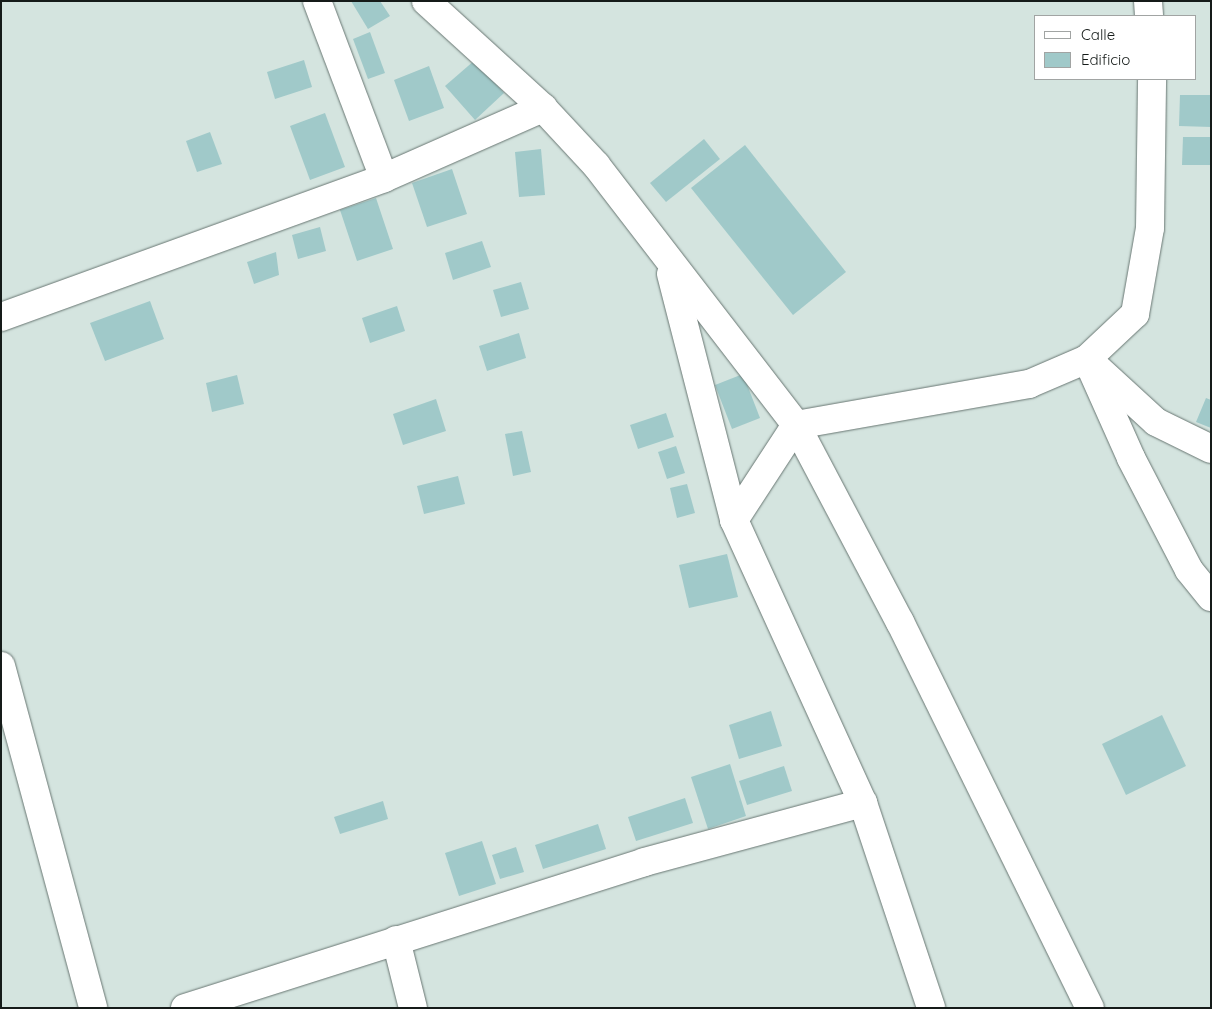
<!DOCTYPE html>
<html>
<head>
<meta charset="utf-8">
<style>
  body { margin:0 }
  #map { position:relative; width:1212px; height:1009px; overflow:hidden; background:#d4e4df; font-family:Quicksand,sans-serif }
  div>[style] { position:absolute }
  .building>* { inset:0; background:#a0c9c9 }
  .roads { filter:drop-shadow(0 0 1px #687672) drop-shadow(0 0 1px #687672) }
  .minor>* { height:28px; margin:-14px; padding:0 14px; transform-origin:14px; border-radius:14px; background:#fff }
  span { translate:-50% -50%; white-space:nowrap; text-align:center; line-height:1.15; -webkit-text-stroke:4.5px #fff; paint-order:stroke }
  .frame { position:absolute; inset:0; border:2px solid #151b19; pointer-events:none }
  .legend { position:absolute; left:1034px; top:15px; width:162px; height:65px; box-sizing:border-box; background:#fff; border:1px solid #a1a4a3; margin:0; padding:6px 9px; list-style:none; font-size:15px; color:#151b19 }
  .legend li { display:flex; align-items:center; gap:10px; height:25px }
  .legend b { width:25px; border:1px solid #a1a4a3 }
</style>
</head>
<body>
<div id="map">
  <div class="building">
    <div style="clip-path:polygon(351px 1px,380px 1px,390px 16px,368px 29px)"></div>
    <div style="clip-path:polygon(370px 32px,385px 73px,368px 79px,353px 39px)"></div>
    <div style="clip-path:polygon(304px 60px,312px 87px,275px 99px,267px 72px)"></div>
    <div style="clip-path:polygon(475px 60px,504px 93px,475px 120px,445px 86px)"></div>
    <div style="clip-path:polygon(429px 66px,444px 108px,409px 121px,394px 80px)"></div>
    <div style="clip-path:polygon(1180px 95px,1211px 95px,1211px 127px,1179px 126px)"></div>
    <div style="clip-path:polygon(325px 113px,345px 167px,310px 180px,290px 126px)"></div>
    <div style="clip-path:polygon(210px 132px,222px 164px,197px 172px,186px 141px)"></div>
    <div style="clip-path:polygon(1183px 137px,1211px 137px,1211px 165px,1182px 165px)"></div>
    <div style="clip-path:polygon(704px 139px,720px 159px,666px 202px,650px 183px)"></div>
    <div style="clip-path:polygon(745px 145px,846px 272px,793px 315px,691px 188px)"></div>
    <div style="clip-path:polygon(541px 149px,545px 195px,519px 197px,515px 152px)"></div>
    <div style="clip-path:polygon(452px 169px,467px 214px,427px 227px,412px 183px)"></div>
    <div style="clip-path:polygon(376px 198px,393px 249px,357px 261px,340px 210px)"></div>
    <div style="clip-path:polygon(320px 227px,326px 251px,298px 259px,292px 235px)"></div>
    <div style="clip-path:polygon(482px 241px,491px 267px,453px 280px,445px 253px)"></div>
    <div style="clip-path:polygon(276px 252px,279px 275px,254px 284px,247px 262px)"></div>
    <div style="clip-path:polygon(521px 282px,529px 309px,501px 317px,493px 290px)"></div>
    <div style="clip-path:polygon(150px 301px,164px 339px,105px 361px,90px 323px)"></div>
    <div style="clip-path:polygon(397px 306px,405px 331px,370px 343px,362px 318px)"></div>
    <div style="clip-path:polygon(519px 333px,526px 358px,487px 371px,479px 346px)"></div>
    <div style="clip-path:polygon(743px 374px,760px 418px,732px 429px,715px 385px)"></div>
    <div style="clip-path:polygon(237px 375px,244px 404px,212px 412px,206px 383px)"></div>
    <div style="clip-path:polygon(1206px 398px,1211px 400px,1211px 428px,1196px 422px)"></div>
    <div style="clip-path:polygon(436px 399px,446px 431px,403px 445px,393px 414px)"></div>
    <div style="clip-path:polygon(666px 413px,674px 437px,638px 449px,630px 425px)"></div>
    <div style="clip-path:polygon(522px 431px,531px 472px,513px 476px,505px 434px)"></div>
    <div style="clip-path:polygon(676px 446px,685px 473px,667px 479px,658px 452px)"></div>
    <div style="clip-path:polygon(458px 476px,465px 504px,424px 514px,417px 486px)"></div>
    <div style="clip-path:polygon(687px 484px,695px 513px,677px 518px,670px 488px)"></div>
    <div style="clip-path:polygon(727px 554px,738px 597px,689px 608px,679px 565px)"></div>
    <div style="clip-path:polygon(771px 711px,782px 746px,739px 759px,729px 725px)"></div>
    <div style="clip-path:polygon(1162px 715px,1186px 766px,1126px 795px,1102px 744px)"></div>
    <div style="clip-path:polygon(730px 764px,746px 816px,708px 829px,691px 777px)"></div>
    <div style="clip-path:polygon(784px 766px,792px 791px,747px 805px,739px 781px)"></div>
    <div style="clip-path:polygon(685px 798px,693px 823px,636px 841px,628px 817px)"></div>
    <div style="clip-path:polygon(383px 801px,388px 819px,340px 834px,334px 817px)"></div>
    <div style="clip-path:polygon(598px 824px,606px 849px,543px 869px,535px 845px)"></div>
    <div style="clip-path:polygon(482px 841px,496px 884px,459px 896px,445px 853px)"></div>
    <div style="clip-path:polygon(516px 847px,524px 872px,500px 879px,492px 855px)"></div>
  </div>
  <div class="roads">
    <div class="minor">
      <div style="left:317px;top:1px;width:189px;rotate:69.3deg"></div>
      <div style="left:426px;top:1px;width:159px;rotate:42.4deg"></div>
      <div style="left:543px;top:108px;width:78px;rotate:47.1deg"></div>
      <div style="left:596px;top:165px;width:328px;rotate:52.4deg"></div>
      <div style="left:796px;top:425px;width:223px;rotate:62.2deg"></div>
      <div style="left:900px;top:622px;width:430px;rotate:63.8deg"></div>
      <div style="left:1148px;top:1px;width:15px;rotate:86deg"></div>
      <div style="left:671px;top:274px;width:254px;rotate:75.6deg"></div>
      <div style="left:734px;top:520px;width:311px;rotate:65.5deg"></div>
      <div style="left:863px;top:803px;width:216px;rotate:71.6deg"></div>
      <div style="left:1px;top:317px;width:407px;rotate:-19.9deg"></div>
      <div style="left:384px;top:178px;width:174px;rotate:-23.8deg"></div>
      <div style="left:1087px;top:359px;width:108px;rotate:66deg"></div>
      <div style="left:1131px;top:458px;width:126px;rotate:62.6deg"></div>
      <div style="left:1189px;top:570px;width:35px;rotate:51deg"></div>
      <div style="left:1096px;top:367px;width:81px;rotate:42.5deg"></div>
      <div style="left:1156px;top:422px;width:61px;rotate:26.1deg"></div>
      <div style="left:734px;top:520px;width:113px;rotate:-56.9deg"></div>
      <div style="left:796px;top:425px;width:237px;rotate:-10deg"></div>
      <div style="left:1029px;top:384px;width:63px;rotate:-23.3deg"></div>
      <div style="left:1087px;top:359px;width:66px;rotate:-43.2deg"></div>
      <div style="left:1135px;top:314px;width:87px;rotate:-80.1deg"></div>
      <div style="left:1150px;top:228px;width:149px;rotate:-89.2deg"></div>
      <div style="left:1px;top:666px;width:354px;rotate:74.9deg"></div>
      <div style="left:396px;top:940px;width:70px;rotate:76deg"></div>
      <div style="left:185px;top:1008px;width:482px;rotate:-17.6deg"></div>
      <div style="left:644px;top:862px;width:227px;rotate:-15.1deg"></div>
    </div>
  </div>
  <div class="frame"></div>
  <ul class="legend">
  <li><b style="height:6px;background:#fff"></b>Calle</li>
  <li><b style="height:14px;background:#a0c9c9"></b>Edificio</li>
  </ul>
</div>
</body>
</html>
